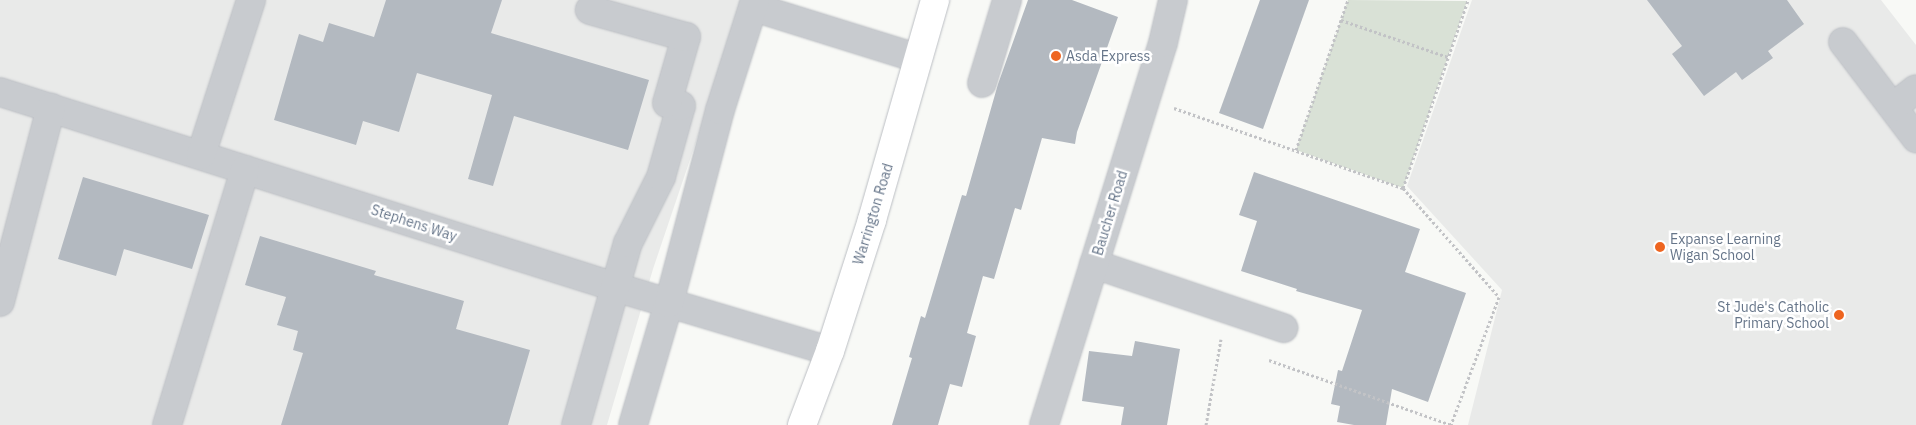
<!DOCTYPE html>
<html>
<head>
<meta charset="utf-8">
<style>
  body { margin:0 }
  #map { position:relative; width:1916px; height:425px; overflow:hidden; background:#f8f9f6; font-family:"IBM Plex Sans",sans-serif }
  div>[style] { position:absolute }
  .built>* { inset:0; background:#e9eae9 }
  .green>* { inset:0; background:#d9e1d6 }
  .building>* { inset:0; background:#b3b9c0 }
  .path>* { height:3px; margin-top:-1.5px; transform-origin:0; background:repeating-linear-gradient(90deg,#c2c3c6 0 2.5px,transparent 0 5px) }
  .roads { filter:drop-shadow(0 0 1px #bbbec3) drop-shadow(0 0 1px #bbbec3) }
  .minor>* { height:28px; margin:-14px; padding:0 14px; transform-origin:14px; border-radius:14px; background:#c8cbcf }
  .major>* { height:28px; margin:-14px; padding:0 14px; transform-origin:14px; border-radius:14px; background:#fff }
  .dots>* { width:14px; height:14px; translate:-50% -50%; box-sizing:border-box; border:2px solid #fff; border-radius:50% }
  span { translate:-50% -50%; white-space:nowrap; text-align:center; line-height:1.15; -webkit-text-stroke:5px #fff; paint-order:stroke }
  .poi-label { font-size:14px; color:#667589 }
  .left { translate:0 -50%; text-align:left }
  .right { translate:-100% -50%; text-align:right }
  .street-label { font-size:14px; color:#667589 }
</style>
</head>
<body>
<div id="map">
  <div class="built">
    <div style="clip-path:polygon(0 0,744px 0,653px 269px,607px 425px,0 425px)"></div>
    <div style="clip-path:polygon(1472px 0,1881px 0,1916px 45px,1916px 425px,1468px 425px,1502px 290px,1407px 186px)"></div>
  </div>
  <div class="green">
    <div style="clip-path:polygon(1348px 0,1467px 1px,1403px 188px,1296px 150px)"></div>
  </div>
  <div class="building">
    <div style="clip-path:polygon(386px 0,502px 0,491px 33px,649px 80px,628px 150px,514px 116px,493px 186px,468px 179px,492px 95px,417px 73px,399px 132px,363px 121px,356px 145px,274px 120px,299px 34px,323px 42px,329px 23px,374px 37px)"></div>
    <div style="clip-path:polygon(1028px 0,1072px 0,1118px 17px,1077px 132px,1075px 144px,1042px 138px,1021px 210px,1015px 208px,994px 279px,983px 276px,967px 333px,976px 336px,962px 387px,950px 384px,938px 425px,892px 425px,912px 358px,909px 357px,921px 316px,925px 318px,962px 195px,966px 196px,998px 84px)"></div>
    <div style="clip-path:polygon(1260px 0,1309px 0,1263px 129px,1219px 113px)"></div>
    <div style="clip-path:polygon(1647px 0,1787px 0,1804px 24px,1768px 51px,1773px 58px,1742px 80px,1736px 72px,1704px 96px,1672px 54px,1682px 46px)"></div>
    <div style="clip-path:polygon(1254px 172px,1420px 229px,1405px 272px,1466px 293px,1428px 402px,1392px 389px,1386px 425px,1354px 425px,1337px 422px,1340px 406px,1331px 404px,1338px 370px,1342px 371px,1362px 310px,1296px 291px,1297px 289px,1241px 271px,1257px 221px,1239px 215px)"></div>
    <div style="clip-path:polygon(83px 177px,209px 215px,192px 269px,124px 249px,116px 276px,58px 259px)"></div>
    <div style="clip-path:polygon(260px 236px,376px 271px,374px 275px,464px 301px,456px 329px,530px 350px,508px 425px,281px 425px,303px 353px,293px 350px,298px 331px,277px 325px,286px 297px,245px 285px)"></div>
    <div style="clip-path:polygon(1135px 341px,1180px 349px,1167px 425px,1121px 425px,1124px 407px,1082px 401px,1089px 351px,1132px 356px)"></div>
  </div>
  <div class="path">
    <div style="left:1341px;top:20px;width:113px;rotate:19.1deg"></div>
    <div style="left:1174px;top:108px;width:243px;rotate:19.3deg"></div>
    <div style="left:1403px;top:188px;width:145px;rotate:48.6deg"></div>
    <div style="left:1499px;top:297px;width:137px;rotate:110.6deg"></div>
    <div style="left:1296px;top:150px;width:159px;rotate:-70.9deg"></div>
    <div style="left:1403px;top:188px;width:199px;rotate:-70.9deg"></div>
    <div style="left:1269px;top:360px;width:194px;rotate:19.6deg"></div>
    <div style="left:1206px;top:425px;width:87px;rotate:-80.1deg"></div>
  </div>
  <div class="roads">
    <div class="minor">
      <div style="left:753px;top:7px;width:172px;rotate:17.3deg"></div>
      <div style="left:1843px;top:42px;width:121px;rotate:52.8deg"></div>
      <div style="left:982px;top:83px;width:87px;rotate:-73.2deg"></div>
      <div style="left:0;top:92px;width:645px;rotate:17.59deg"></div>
      <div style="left:615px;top:287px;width:224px;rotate:16.6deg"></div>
      <div style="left:1893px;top:107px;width:29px;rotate:-38deg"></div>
      <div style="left:201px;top:155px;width:163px;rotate:-72.1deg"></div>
      <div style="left:1094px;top:264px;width:200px;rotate:18.7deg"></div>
      <div style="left:0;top:302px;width:201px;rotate:-75.3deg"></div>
      <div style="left:167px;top:425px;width:267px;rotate:-73deg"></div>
      <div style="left:576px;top:425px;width:189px;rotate:-74.1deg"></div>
      <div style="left:628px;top:243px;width:74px;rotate:-63.4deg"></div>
      <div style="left:661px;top:177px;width:74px;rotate:-74.3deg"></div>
      <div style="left:681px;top:106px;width:14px;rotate:-168deg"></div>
      <div style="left:667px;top:103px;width:69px;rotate:-73.9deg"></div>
      <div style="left:686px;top:37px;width:100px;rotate:-164.3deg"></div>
      <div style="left:633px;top:425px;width:127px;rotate:-73.6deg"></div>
      <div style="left:669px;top:303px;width:200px;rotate:-75.2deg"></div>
      <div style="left:720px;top:110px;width:115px;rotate:-72.3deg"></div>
      <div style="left:1044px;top:425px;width:400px;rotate:-72.7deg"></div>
      <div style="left:1163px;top:43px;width:44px;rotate:-76.9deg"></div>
    </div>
    <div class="major">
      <div style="left:802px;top:425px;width:79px;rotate:-69.3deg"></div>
      <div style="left:830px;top:351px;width:138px;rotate:-72.2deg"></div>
      <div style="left:872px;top:220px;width:229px;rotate:-74deg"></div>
    </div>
  </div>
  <div class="dots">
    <div style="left:1056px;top:56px;background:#ee6520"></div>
    <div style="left:1660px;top:247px;background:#ee6520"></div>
    <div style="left:1839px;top:315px;background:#ee6520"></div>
  </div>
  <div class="poi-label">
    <span class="left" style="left:1066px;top:56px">Asda Express</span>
    <span class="left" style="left:1670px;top:247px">Expanse Learning<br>Wigan School</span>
    <span class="right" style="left:1829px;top:315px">St Jude's Catholic<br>Primary School</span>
  </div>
  <div class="street-label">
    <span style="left:1110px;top:213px;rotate:-73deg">Baucher Road</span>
    <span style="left:873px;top:214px;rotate:-73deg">Warrington Road</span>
    <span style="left:414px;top:223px;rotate:18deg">Stephens Way</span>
  </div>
</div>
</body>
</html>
